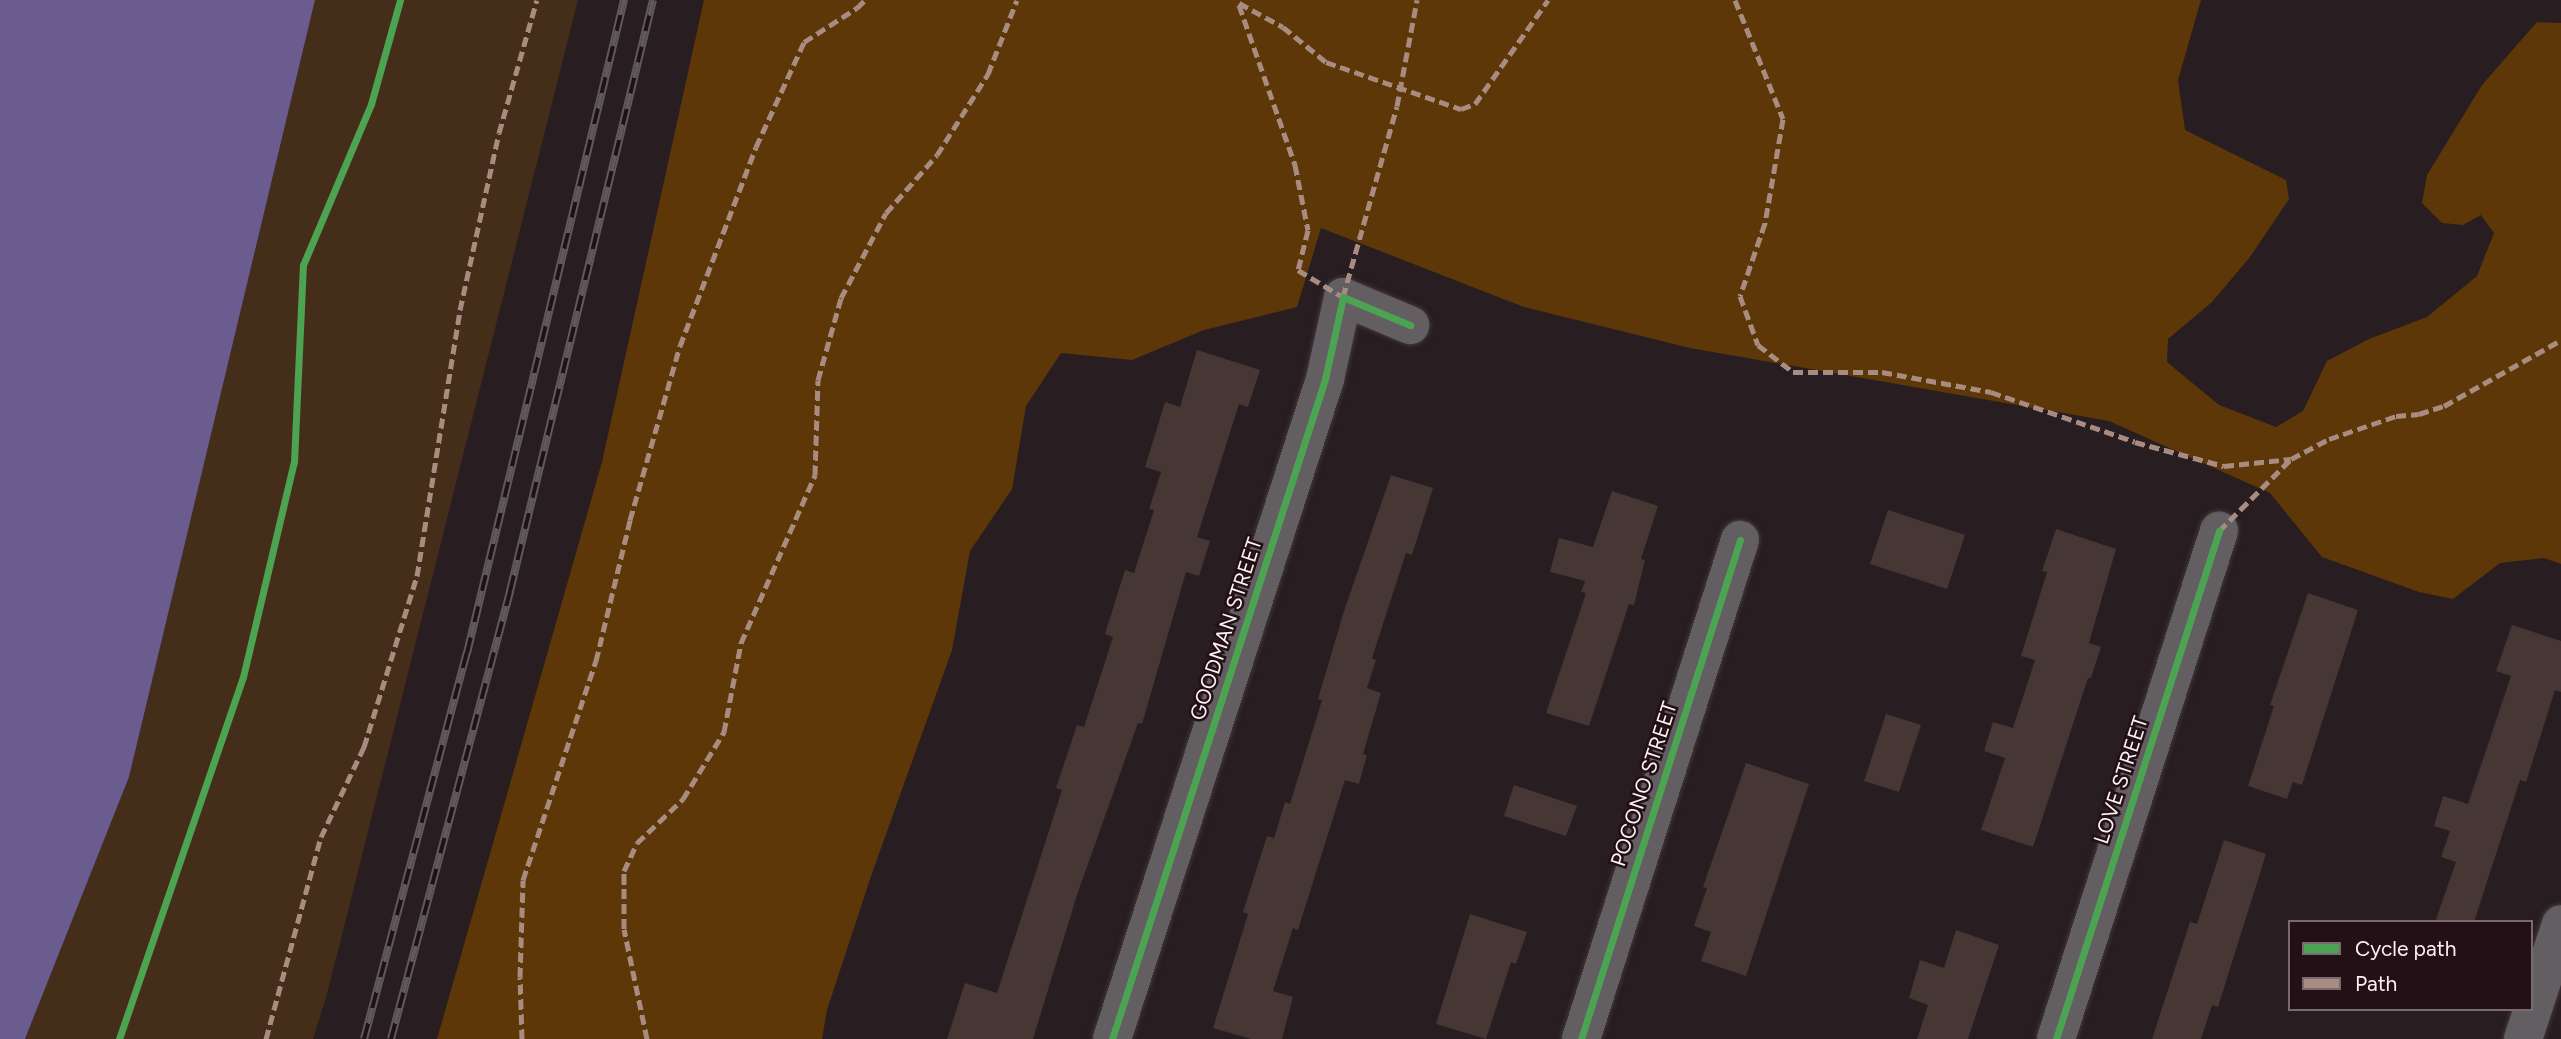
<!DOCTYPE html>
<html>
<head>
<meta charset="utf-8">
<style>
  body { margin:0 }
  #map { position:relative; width:2561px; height:1039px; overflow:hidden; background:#281d20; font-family:Figtree,sans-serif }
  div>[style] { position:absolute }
  .green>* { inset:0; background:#452e19 }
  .forest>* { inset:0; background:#5e3708 }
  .water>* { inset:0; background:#6a5c8e }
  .building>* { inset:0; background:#463634 }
  .roads { filter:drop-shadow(0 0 2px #41373a) drop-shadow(0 0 2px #41373a) }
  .minor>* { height:38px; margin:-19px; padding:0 19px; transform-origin:19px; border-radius:19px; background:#635e61 }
  .rail>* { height:8px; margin-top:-4px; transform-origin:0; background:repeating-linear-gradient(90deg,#221016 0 16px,#60595c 0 32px); box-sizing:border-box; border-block:2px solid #60595c }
  .quiet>* { height:5px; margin-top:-2.5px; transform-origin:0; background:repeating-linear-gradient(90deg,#a88b81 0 10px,transparent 0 15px) }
  .cycleway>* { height:7px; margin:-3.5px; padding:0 3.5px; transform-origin:3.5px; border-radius:3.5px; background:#4ca352 }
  span { translate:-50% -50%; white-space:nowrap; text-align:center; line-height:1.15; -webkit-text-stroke:5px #221016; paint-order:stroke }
  .street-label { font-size:21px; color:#fef0f3 }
  .legend { position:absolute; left:2288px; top:920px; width:245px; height:91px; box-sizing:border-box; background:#221016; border:2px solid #7a6a6e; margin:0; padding:9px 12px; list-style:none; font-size:21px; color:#fef0f3 }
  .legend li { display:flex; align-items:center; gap:14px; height:35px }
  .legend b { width:35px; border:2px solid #7a6a6e }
</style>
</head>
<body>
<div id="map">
  <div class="green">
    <div style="clip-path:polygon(315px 0,578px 0,327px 994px,313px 1039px,25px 1039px,129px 777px)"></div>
  </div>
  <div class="forest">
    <div style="clip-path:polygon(704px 0,2201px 0,2178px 80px,2185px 130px,2286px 180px,2289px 199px,2250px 257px,2212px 302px,2168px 339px,2167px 362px,2219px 405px,2276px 427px,2303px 411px,2327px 361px,2369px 339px,2427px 317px,2477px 276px,2494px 233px,2481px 215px,2463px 225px,2442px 223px,2422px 203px,2427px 175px,2482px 85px,2537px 22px,2561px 23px,2561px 564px,2544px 558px,2500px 563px,2453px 599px,2419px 592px,2322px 557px,2270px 493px,2109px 421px,1690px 348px,1524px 307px,1321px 228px,1297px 307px,1204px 330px,1132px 360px,1061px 353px,1026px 406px,1012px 489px,970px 551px,952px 650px,871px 876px,827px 1010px,822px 1039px,437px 1039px,602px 462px)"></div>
  </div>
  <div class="water">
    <div style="clip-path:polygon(0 0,315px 0,129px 777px,25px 1039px,0 1039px)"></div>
  </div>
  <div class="building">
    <div style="clip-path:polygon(1197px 350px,1260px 370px,1248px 407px,1239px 404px,1197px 537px,1210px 541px,1199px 576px,1186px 572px,1142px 724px,1138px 723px,1077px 895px,1033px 1039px,947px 1039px,965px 983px,997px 993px,1062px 790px,1056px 788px,1077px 725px,1084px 727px,1113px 637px,1105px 634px,1125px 570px,1134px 573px,1154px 510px,1149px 509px,1161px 472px,1145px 467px,1165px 402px,1180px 407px)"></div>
    <div style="clip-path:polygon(1391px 475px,1433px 488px,1412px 555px,1406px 553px,1372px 658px,1376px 660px,1367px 688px,1381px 693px,1363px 754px,1367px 755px,1359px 784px,1345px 780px,1298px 930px,1293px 928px,1273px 991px,1293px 997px,1282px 1039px,1251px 1039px,1213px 1028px,1248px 914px,1243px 912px,1267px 836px,1274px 838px,1285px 802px,1290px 804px,1322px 700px,1318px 699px,1344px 611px)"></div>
    <div style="clip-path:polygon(1612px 491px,1658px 506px,1641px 559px,1645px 560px,1634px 605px,1629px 604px,1589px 726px,1546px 713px,1586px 593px,1581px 592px,1585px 581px,1550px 572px,1559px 538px,1593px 547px)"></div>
    <div style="clip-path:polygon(1888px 510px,1965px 535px,1947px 589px,1870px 564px)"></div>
    <div style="clip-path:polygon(2056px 529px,2116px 549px,2089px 643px,2101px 647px,2091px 678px,2088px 678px,2033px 847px,1981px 830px,2005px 758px,1984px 751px,1993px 722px,2013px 728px,2035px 660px,2021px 656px,2047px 572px,2042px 571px)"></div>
    <div style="clip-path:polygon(2308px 593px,2358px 610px,2302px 785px,2293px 782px,2287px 799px,2248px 786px,2274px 706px,2270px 705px)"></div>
    <div style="clip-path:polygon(2512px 625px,2561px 641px,2561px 692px,2555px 690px,2526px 782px,2520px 780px,2474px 922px,2435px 922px,2456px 862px,2441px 857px,2450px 831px,2434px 826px,2443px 796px,2468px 804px,2511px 676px,2496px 671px)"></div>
    <div style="clip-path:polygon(1886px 714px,1921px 725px,1899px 792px,1864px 781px)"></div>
    <div style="clip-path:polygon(1746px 763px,1809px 784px,1746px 976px,1701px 961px,1711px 932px,1694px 926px,1707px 888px,1703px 887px)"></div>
    <div style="clip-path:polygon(1514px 785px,1577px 806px,1566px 836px,1504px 816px)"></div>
    <div style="clip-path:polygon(2224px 840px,2266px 854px,2218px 1007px,2212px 1005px,2201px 1039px,2152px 1039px,2190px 922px,2197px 924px)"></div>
    <div style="clip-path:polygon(1470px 914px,1527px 932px,1516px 964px,1511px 962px,1486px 1039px,1436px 1024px)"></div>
    <div style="clip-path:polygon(1956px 930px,1999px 945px,1968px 1039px,1917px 1039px,1928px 1005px,1909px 998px,1920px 960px,1944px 968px)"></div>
  </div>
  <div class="roads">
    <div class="minor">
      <div style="left:1112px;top:1039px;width:694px;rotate:-72.11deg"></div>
      <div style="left:1325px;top:379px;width:84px;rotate:-77.6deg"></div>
      <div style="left:1343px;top:297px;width:73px;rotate:22.7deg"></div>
      <div style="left:1581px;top:1039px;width:524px;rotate:-72.33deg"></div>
      <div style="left:2056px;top:1039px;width:534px;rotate:-72.21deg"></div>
      <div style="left:2523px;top:1039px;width:121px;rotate:-71.7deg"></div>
    </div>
  </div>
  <div class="rail">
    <div style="left:364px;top:1039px;width:400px;rotate:-75.1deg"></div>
    <div style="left:467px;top:653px;width:672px;rotate:-76.48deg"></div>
    <div style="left:391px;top:1039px;width:464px;rotate:-75.1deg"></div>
    <div style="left:510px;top:591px;width:608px;rotate:-76.4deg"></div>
  </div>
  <div class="quiet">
    <div style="left:1735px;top:0;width:128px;rotate:68deg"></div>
    <div style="left:1783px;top:119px;width:106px;rotate:99.8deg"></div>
    <div style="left:1765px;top:223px;width:77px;rotate:108.9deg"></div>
    <div style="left:1740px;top:296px;width:52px;rotate:69.8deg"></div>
    <div style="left:1758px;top:345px;width:44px;rotate:37.6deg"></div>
    <div style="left:1793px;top:372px;width:89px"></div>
    <div style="left:1882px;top:372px;width:111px;rotate:10.4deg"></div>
    <div style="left:1991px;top:392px;width:152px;rotate:19.1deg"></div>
    <div style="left:2135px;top:442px;width:92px;rotate:15.1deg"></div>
    <div style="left:2224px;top:466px;width:67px;rotate:-6deg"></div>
    <div style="left:1239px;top:3px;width:50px;rotate:28.6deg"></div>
    <div style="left:1283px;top:27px;width:55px;rotate:39.1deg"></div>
    <div style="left:1326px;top:62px;width:143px;rotate:19.2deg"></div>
    <div style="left:1461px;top:109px;width:15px;rotate:-20deg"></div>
    <div style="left:1475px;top:104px;width:127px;rotate:-54.9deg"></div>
    <div style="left:1239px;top:5px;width:170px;rotate:70.7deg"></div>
    <div style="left:1295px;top:165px;width:66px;rotate:78.7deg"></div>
    <div style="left:1308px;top:230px;width:41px;rotate:104deg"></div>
    <div style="left:1298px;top:270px;width:52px;rotate:31deg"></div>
    <div style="left:1343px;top:297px;width:198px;rotate:-74.2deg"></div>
    <div style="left:1397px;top:106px;width:108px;rotate:-79.3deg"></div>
    <div style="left:2219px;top:531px;width:102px;rotate:-45deg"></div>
    <div style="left:2291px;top:459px;width:43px;rotate:-27.8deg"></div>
    <div style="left:2329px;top:439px;width:71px;rotate:-18.9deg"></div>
    <div style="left:2396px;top:416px;width:23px;rotate:-5deg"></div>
    <div style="left:2419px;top:414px;width:26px;rotate:-18deg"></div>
    <div style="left:2444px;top:406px;width:134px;rotate:-29.4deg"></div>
    <div style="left:266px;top:1039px;width:209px;rotate:-74.8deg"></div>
    <div style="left:321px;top:837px;width:100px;rotate:-64.5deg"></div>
    <div style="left:364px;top:747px;width:179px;rotate:-72.8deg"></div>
    <div style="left:417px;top:576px;width:269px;rotate:-80.8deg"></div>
    <div style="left:460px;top:310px;width:181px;rotate:-77.6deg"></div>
    <div style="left:499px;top:133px;width:138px;rotate:-74.1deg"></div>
    <div style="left:522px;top:1039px;width:62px;rotate:-91.8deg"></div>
    <div style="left:520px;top:977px;width:97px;rotate:-88.2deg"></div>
    <div style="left:523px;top:880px;width:231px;rotate:-71.6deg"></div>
    <div style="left:596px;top:661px;width:145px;rotate:-76.4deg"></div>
    <div style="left:630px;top:520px;width:181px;rotate:-74deg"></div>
    <div style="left:680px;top:346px;width:213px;rotate:-69.1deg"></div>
    <div style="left:756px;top:147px;width:115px;rotate:-65.4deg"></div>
    <div style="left:804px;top:42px;width:63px;rotate:-32.7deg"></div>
    <div style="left:857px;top:8px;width:11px;rotate:-45deg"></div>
    <div style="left:647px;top:1039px;width:112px;rotate:-101.8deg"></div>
    <div style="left:624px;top:929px;width:58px;rotate:-90deg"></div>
    <div style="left:624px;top:871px;width:31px;rotate:-65deg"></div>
    <div style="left:637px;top:843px;width:64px;rotate:-43.7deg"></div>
    <div style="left:683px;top:799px;width:79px;rotate:-58.5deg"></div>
    <div style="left:724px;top:732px;width:91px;rotate:-79.2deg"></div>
    <div style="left:741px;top:643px;width:184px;rotate:-66.2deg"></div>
    <div style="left:815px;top:475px;width:95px;rotate:-88.2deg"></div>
    <div style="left:818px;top:380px;width:85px;rotate:-74.3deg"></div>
    <div style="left:841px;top:298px;width:96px;rotate:-62.1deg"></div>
    <div style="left:886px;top:213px;width:77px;rotate:-48.7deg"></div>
    <div style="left:937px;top:155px;width:96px;rotate:-57.8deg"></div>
    <div style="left:988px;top:74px;width:79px;rotate:-68.6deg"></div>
  </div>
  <div class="cycleway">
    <div style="left:119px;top:1039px;width:383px;rotate:-71.1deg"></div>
    <div style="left:243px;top:677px;width:221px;rotate:-76.7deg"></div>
    <div style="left:294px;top:462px;width:197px;rotate:-87.4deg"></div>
    <div style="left:303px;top:265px;width:175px;rotate:-67.1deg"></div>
    <div style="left:371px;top:104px;width:108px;rotate:-74.4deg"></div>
    <div style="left:1112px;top:1039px;width:694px;rotate:-72.11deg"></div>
    <div style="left:1325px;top:379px;width:84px;rotate:-77.6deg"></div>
    <div style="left:1343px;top:297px;width:73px;rotate:22.7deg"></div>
    <div style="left:1581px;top:1039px;width:524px;rotate:-72.33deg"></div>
    <div style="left:2056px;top:1039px;width:534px;rotate:-72.21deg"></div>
  </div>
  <div class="street-label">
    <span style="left:1226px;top:629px;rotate:-72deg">GOODMAN STREET</span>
    <span style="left:2121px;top:780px;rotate:-72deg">LOVE STREET</span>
    <span style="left:1644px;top:784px;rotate:-72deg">POCONO STREET</span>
  </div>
  <ul class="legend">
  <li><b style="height:9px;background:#4ca352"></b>Cycle path</li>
  <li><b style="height:9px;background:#a88b81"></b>Path</li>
  </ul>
</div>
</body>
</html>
